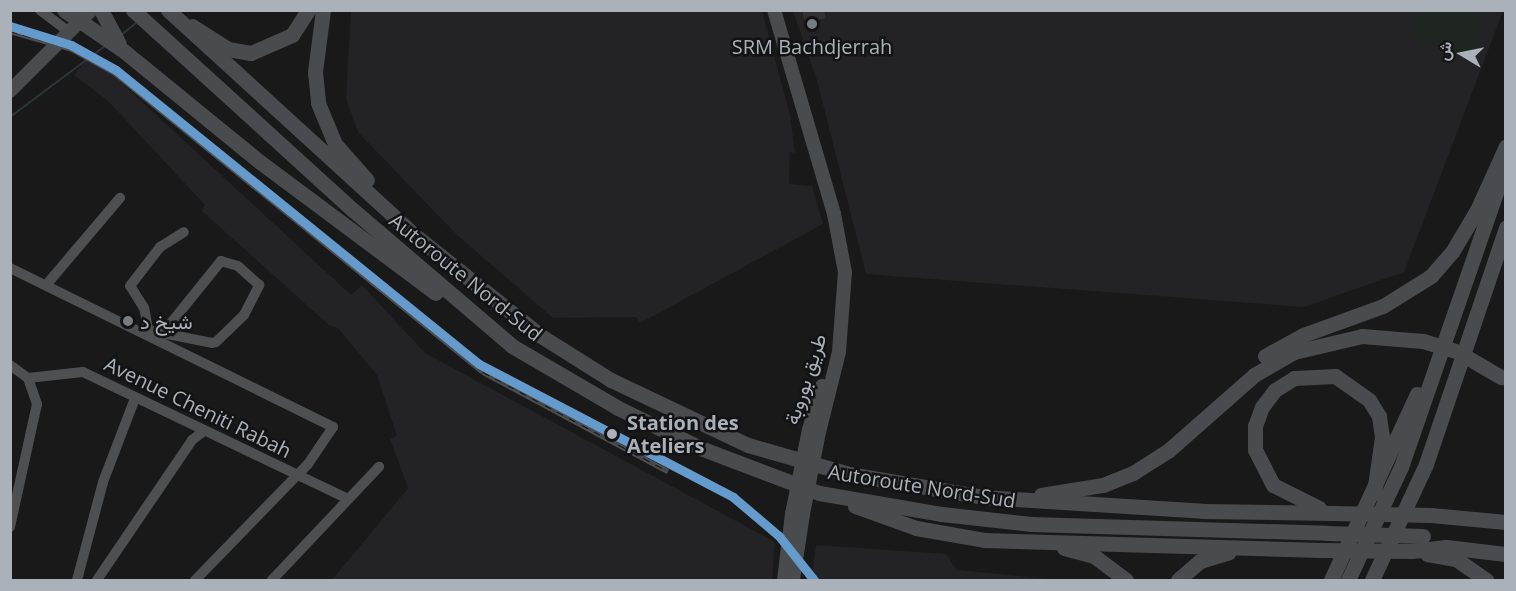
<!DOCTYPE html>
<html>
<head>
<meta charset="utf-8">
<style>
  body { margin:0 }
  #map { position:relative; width:1516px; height:591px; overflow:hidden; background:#191919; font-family:"Open Sans",Vazirmatn,sans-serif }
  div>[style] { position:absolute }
  .built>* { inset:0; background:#232325 }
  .green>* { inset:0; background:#1f261f }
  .stream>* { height:2px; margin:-1px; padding:0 1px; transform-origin:1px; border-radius:1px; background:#2c363a }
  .building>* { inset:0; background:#323233 }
  .minor>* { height:10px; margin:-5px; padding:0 5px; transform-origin:5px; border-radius:5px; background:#4d4f51 }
  .major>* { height:14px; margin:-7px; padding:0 7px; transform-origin:7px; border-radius:7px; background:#4a4b4d }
  .highway>* { height:15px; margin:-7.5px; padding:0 7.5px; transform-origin:7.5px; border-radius:7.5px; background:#4a4b4e }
  .rail>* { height:4.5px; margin-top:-2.25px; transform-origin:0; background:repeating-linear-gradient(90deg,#131315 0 7px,#4d4e50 0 14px); box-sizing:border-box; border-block:2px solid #4d4e50 }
  .major-bridge>* { height:14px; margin:-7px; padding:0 7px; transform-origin:7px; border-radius:7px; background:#4a4b4d }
  .highway-bridge>* { height:15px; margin:-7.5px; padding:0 7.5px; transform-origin:7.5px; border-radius:7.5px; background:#4a4b4e }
  .metro-1>* { height:9px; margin:-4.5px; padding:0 4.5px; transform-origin:4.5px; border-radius:4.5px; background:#659acd }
  .dots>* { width:16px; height:16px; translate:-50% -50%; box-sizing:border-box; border:3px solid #131315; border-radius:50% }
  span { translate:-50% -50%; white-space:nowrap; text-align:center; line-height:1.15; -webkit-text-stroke:5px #131315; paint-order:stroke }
  .poi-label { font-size:20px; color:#aab1b9 }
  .left { translate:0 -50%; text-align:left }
  .street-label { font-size:20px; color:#aab1b9 }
  .stop-label { font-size:20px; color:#aab1b9; font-weight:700 }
  .frame { position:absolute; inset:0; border:12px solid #aab1b9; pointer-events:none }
  .north { position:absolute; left:1432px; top:24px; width:60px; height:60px; -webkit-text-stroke:4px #131315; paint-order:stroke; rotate:280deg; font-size:16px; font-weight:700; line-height:24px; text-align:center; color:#aab1b9 }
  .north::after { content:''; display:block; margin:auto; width:21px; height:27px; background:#aab1b9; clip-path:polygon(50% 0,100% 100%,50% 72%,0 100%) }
</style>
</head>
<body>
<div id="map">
  <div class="built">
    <div style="clip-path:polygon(351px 11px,762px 11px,790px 115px,795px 153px,790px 152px,789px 184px,812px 186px,823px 224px,640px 323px,636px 317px,553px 318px,456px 234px,358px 132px,346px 99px)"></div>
    <div style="clip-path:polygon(793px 11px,1503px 11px,1404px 272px,1304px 307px,866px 274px,817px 80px)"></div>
    <div style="clip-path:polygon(86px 60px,113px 75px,351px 295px,362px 285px,425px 353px,775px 542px,772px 580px,332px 580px,408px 488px,390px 439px,397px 436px,377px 375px,338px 328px,330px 326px,202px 211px,205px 205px,108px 101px,74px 75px)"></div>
    <div style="clip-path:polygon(816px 545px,946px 554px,957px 570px,1057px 580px,811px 580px)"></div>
  </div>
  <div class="green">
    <div style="clip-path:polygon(1417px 11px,1482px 11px,1470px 58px,1411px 35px)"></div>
  </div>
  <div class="stream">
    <div style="left:120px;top:36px;width:21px;rotate:-39deg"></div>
    <div style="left:10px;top:117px;width:119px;rotate:-36.8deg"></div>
  </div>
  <div class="building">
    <div style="clip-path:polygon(802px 10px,824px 10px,826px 18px,818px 20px,819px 27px,807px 30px)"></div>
  </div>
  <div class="minor">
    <div style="left:40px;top:10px;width:36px;rotate:37deg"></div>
    <div style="left:10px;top:268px;width:360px;rotate:26.2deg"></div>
    <div style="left:333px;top:427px;width:45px;rotate:124deg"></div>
    <div style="left:308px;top:464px;width:162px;rotate:134.2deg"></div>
    <div style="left:47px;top:284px;width:113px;rotate:-49.7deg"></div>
    <div style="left:152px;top:331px;width:61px;rotate:11.3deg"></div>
    <div style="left:212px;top:343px;width:4px;rotate:-14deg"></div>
    <div style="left:216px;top:342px;width:39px;rotate:-44deg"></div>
    <div style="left:244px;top:315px;width:34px;rotate:-63deg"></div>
    <div style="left:259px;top:285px;width:28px;rotate:-138deg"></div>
    <div style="left:238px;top:266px;width:18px;rotate:-164deg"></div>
    <div style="left:221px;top:261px;width:92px;rotate:128.9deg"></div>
    <div style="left:149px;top:335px;width:27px;rotate:-100deg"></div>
    <div style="left:144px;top:308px;width:26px;rotate:-122deg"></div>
    <div style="left:130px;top:286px;width:49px;rotate:-52.4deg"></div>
    <div style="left:160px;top:247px;width:28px;rotate:-32deg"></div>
    <div style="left:10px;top:365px;width:22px;rotate:36deg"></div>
    <div style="left:28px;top:378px;width:28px;rotate:71deg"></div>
    <div style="left:37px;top:404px;width:126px;rotate:102.4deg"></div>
    <div style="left:28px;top:378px;width:55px;rotate:-6.2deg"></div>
    <div style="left:83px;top:372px;width:294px;rotate:25.6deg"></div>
    <div style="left:77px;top:580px;width:101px;rotate:-75.1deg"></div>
    <div style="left:103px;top:482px;width:90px;rotate:-69.1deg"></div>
    <div style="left:97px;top:580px;width:169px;rotate:-55.8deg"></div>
    <div style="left:192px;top:440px;width:15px;rotate:-37deg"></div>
    <div style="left:272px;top:580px;width:156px;rotate:-46.6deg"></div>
  </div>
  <div class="major">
    <div style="left:774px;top:10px;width:213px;rotate:73.6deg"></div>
    <div style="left:834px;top:214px;width:59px;rotate:79.3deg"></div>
    <div style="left:845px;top:272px;width:80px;rotate:94.3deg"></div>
    <div style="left:839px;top:352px;width:82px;rotate:104deg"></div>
    <div style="left:10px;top:91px;width:115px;rotate:-45deg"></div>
    <div style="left:809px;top:430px;width:46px;rotate:-73.5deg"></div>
    <div style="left:784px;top:580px;width:66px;rotate:-83.1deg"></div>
    <div style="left:793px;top:580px;width:67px;rotate:-81.4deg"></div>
  </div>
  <div class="highway">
    <div style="left:64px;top:10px;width:74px;rotate:34.5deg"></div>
    <div style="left:125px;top:52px;width:174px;rotate:39.2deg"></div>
    <div style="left:260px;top:162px;width:219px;rotate:36.7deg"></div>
    <div style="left:101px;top:10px;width:38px;rotate:62deg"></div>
    <div style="left:133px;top:10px;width:297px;rotate:42.3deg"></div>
    <div style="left:353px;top:210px;width:209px;rotate:40.5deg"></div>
    <div style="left:512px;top:346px;width:123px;rotate:30.3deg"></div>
    <div style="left:618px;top:408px;width:94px;rotate:25.8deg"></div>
    <div style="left:703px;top:449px;width:124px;rotate:20.8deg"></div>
    <div style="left:819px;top:493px;width:125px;rotate:9.7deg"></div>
    <div style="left:942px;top:514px;width:90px;rotate:6.4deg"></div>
    <div style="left:1031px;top:524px;width:296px;rotate:1.7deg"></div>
    <div style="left:168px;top:10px;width:337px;rotate:42.4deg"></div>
    <div style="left:417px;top:237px;width:159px;rotate:38.6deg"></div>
    <div style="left:541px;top:336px;width:83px;rotate:32.2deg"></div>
    <div style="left:611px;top:380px;width:152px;rotate:25.4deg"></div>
    <div style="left:748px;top:445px;width:105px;rotate:16deg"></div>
    <div style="left:849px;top:474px;width:136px;rotate:9.7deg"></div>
    <div style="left:983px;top:497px;width:220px;rotate:3.6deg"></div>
    <div style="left:1203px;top:511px;width:130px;rotate:0.9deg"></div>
    <div style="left:323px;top:10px;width:63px;rotate:97.4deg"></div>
    <div style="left:315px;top:72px;width:31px;rotate:84deg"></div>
    <div style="left:318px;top:103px;width:44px;rotate:67.5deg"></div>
    <div style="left:335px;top:144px;width:48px;rotate:48.4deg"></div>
    <div style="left:192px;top:26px;width:43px;rotate:32.6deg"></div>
    <div style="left:228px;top:49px;width:23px;rotate:10deg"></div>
    <div style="left:251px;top:53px;width:45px;rotate:-23.7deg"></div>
    <div style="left:292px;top:35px;width:30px;rotate:-57deg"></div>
    <div style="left:1265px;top:356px;width:43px;rotate:-28.9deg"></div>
    <div style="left:1303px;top:335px;width:85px;rotate:-19.9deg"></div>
    <div style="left:1383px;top:306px;width:57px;rotate:-32deg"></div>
    <div style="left:1431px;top:276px;width:32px;rotate:-49deg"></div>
    <div style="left:1452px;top:252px;width:49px;rotate:-59.2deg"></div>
    <div style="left:1477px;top:210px;width:70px;rotate:-65.6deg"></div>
    <div style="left:1041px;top:495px;width:63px;rotate:-9.2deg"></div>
    <div style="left:1103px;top:485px;width:32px;rotate:-22deg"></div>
    <div style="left:1133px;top:473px;width:43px;rotate:-32.6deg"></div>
    <div style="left:1169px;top:450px;width:113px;rotate:-41.4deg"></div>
    <div style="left:1254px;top:375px;width:46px;rotate:-29.9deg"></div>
    <div style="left:1294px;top:352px;width:70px;rotate:-13.2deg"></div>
    <div style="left:1362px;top:336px;width:61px;rotate:4.7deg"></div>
    <div style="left:855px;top:506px;width:65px;rotate:19.8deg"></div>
    <div style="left:916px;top:528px;width:69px;rotate:10deg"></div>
    <div style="left:984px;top:540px;width:337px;rotate:1.7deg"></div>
    <div style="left:1319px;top:508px;width:51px;rotate:-153.4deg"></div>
    <div style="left:1273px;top:485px;width:39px;rotate:-117deg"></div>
    <div style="left:1255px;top:450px;width:24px;rotate:-90deg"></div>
    <div style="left:1255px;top:426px;width:20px;rotate:-70deg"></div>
    <div style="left:1262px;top:407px;width:21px;rotate:-53deg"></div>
    <div style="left:1275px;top:390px;width:22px;rotate:-32deg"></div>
    <div style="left:1294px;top:378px;width:41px;rotate:-2.8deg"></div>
    <div style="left:1335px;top:376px;width:42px;rotate:35.2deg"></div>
    <div style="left:1369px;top:400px;width:19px;rotate:58deg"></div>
    <div style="left:1379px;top:416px;width:21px;rotate:82deg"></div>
    <div style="left:1382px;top:437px;width:57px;rotate:98.1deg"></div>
    <div style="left:1431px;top:515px;width:75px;rotate:5.3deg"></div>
    <div style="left:1064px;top:548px;width:31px;rotate:15deg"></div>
    <div style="left:1094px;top:556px;width:40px;rotate:37deg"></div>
    <div style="left:1412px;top:551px;width:34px;rotate:-7deg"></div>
    <div style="left:1446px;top:547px;width:60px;rotate:6.7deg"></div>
    <div style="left:1427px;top:554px;width:29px;rotate:10deg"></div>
    <div style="left:1456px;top:559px;width:37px;rotate:35deg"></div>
    <div style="left:1178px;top:580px;width:29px;rotate:-41deg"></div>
    <div style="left:1200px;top:561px;width:30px;rotate:-17deg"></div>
    <div style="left:1331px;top:580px;width:205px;rotate:-65.2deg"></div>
    <div style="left:1348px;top:580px;width:125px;rotate:-64.9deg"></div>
    <div style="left:1401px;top:467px;width:321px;rotate:-70.9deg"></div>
    <div style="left:1372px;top:580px;width:128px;rotate:-65deg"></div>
    <div style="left:1426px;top:464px;width:250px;rotate:-71.3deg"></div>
  </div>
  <div class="rail">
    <div style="left:10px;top:31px;width:65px;rotate:16.2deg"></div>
    <div style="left:72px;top:49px;width:49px;rotate:29.2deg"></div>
    <div style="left:115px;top:73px;width:474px;rotate:39.1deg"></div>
    <div style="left:483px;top:372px;width:210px;rotate:28.2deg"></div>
  </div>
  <div class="major-bridge">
    <div style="left:792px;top:514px;width:86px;rotate:-78.6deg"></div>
    <div style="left:803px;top:514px;width:84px;rotate:-79deg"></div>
  </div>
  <div class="highway-bridge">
    <div style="left:1423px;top:341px;width:37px;rotate:17deg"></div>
    <div style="left:1458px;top:352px;width:50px;rotate:30.2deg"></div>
    <div style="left:1333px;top:513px;width:98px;rotate:1.2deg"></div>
    <div style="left:1327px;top:533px;width:96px;rotate:1.8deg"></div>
    <div style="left:1321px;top:550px;width:91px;rotate:0.6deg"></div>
  </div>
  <div class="metro-1">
    <div style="left:10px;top:26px;width:64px;rotate:17.3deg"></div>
    <div style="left:71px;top:45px;width:51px;rotate:29.1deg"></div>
    <div style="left:116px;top:70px;width:467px;rotate:39deg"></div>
    <div style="left:479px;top:364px;width:287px;rotate:27.6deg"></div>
    <div style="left:733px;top:497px;width:60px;rotate:40.3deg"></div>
    <div style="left:779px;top:536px;width:56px;rotate:51.5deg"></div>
  </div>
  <div class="dots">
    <div style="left:812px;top:24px;background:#777c81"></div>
    <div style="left:128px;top:321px;background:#777c81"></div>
    <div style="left:612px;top:434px;background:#aab1b9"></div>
  </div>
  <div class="poi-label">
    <span style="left:812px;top:46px">SRM Bachdjerrah</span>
    <span class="left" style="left:140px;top:321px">شيخ د</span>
  </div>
  <div class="street-label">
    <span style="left:466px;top:277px;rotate:39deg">Autoroute Nord-Sud</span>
    <span style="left:805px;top:379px;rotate:-72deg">طريق بوروبة</span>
    <span style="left:198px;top:407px;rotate:26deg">Avenue Cheniti Rabah</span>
    <span style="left:922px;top:486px;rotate:9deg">Autoroute Nord-Sud</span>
  </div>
  <div class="stop-label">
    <span class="left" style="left:627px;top:434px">Station des<br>Ateliers</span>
  </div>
  <div class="frame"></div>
  <div class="north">ش</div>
</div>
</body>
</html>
